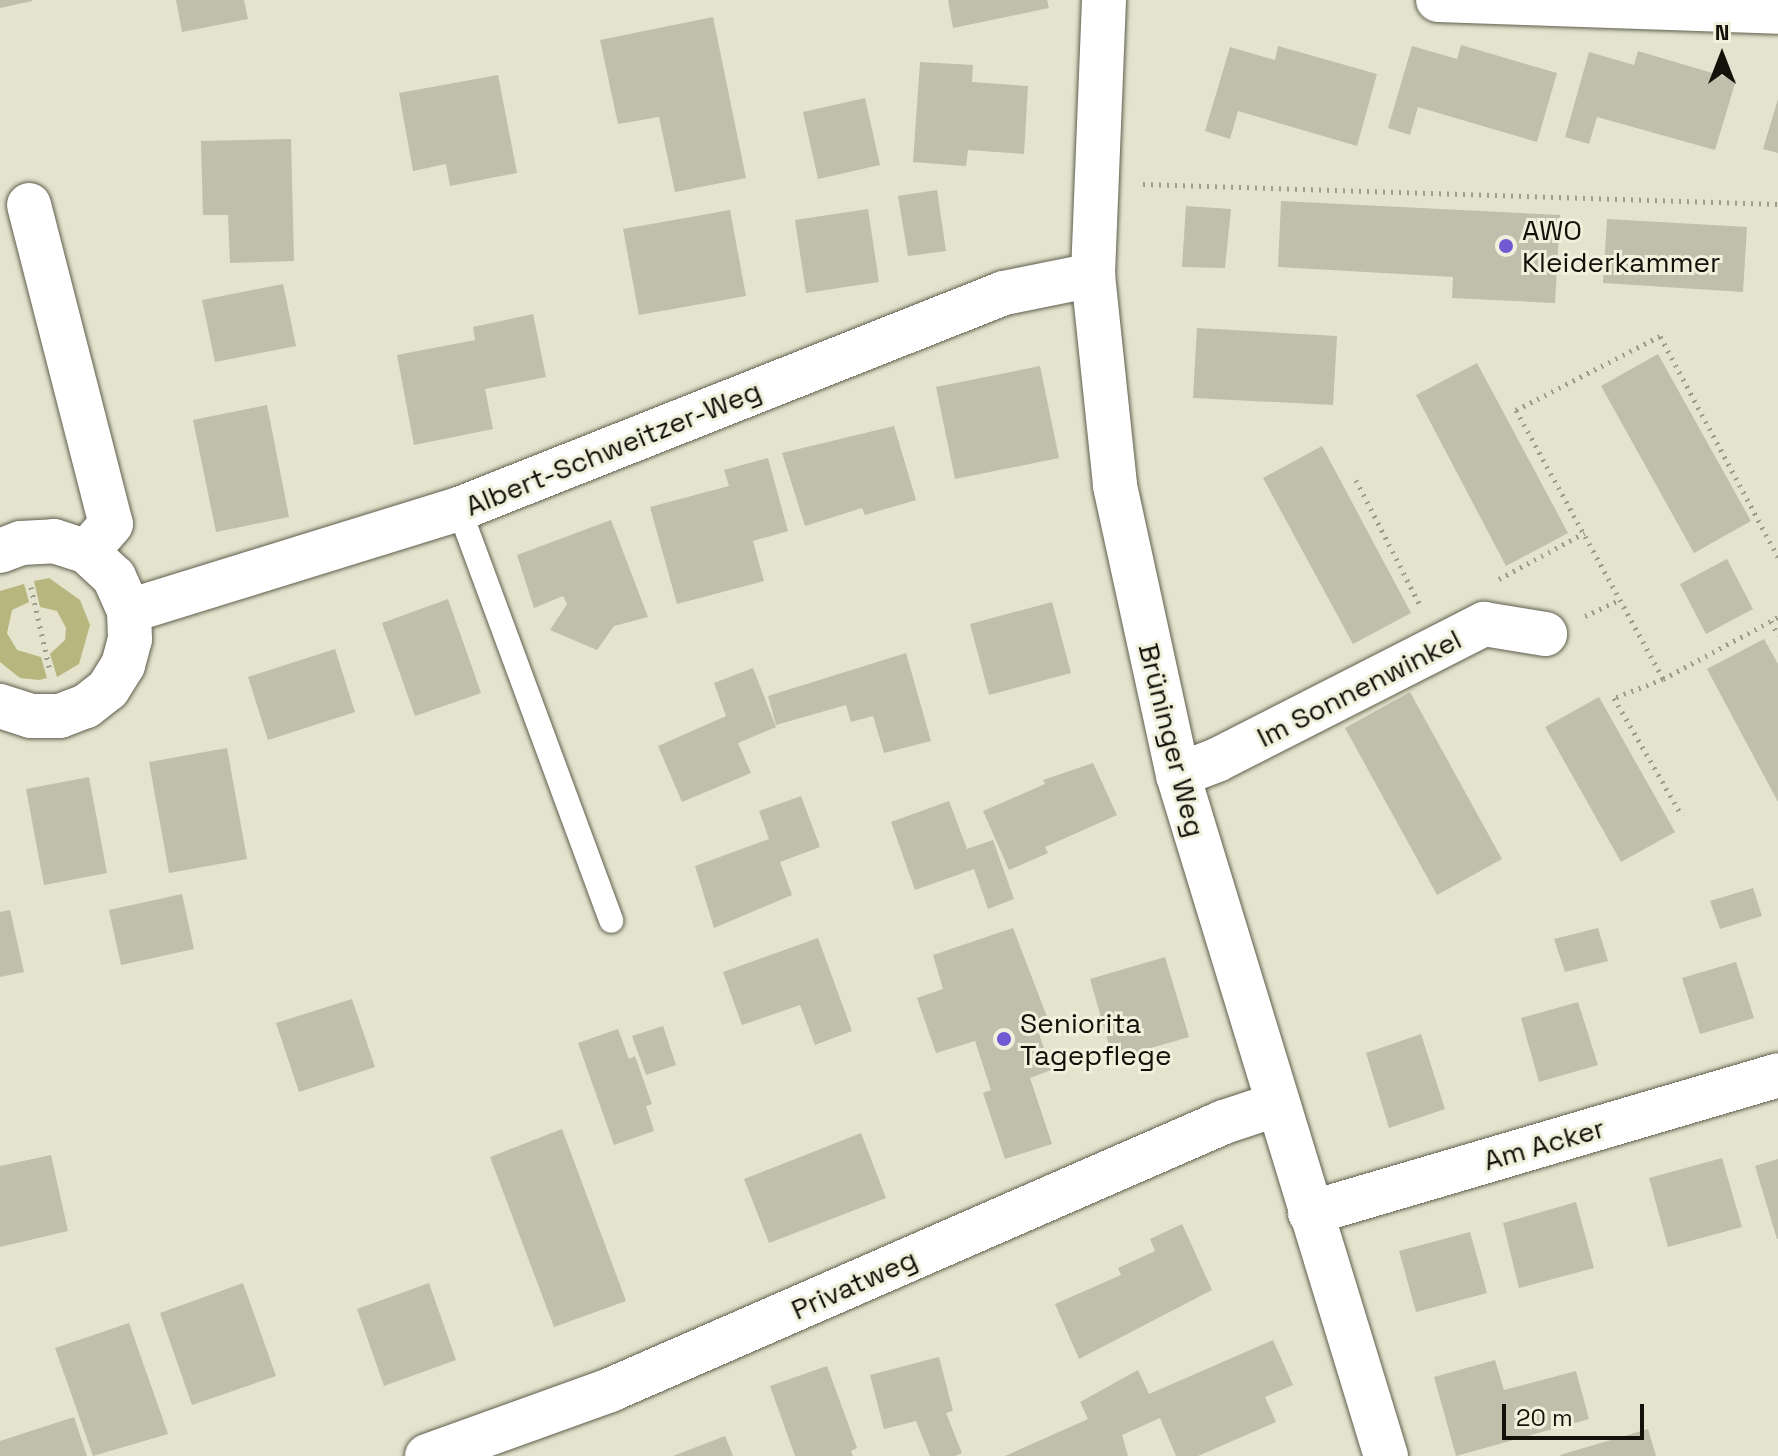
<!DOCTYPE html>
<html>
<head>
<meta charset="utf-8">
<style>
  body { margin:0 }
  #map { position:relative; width:1778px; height:1456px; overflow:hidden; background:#e3e3ce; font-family:"Space Grotesk",sans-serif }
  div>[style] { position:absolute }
  .green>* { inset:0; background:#b7b67e }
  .building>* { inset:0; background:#bfbfab }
  .path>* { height:5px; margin-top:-2.5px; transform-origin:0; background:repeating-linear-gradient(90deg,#9d9d8c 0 2px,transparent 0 8px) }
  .roads { filter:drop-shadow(0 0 2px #5f5f4d) drop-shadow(0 0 2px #5f5f4d) }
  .lane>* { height:24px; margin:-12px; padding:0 12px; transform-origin:12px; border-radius:12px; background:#fff }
  .street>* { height:44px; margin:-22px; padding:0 22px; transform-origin:22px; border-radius:22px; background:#fff }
  .dots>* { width:22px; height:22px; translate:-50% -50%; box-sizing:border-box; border:4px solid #f0f1dc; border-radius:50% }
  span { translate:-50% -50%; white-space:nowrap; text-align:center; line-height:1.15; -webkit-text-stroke:6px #f0f1dc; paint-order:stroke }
  .poi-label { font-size:28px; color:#12120b }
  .left { translate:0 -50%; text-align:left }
  .street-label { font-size:28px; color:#12120b }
  .north { position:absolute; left:1682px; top:16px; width:80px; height:80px; -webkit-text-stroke:6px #f0f1dc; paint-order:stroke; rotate:0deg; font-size:22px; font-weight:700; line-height:32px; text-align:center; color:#12120b }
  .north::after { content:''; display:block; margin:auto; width:28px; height:36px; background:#12120b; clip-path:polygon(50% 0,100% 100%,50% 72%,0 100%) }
  .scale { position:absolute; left:1502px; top:1404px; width:142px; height:36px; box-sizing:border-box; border:4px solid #12120b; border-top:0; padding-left:10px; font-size:24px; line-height:28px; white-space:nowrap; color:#12120b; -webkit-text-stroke:6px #f0f1dc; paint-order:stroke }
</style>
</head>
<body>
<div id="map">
  <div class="green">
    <div style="clip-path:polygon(49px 578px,80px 600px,90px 625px,79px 664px,57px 677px,50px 654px,65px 640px,66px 628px,57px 611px,40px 607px,34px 581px)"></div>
    <div style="clip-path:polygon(24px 584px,29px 602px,12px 610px,7px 633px,17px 650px,41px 657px,47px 678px,39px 680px,20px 678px,0 662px,0 591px)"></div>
  </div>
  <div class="building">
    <div style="clip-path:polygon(0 0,32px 0,32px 1px,0 8px)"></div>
    <div style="clip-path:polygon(176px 0,244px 0,248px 19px,182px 32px)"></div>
    <div style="clip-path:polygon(948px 0,1047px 0,1049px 8px,953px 28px)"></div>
    <div style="clip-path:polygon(713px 17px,746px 178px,675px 192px,659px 117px,618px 124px,600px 40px)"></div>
    <div style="clip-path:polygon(1461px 45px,1557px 73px,1537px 142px,1418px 107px,1410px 135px,1388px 128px,1412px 46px,1457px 59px)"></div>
    <div style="clip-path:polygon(1278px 46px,1377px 74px,1357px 146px,1238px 111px,1230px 139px,1205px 131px,1230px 47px,1275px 60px)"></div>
    <div style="clip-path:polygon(1638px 51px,1736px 80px,1715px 150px,1597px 117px,1589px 144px,1565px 137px,1589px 52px,1634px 65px)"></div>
    <div style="clip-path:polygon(920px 62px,973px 65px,972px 82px,1028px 86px,1024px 154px,968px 150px,966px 166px,913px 162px)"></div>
    <div style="clip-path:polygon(498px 75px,517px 173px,450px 186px,446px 164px,413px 171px,399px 93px)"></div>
    <div style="clip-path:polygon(865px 98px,880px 165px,818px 179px,803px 112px)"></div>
    <div style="clip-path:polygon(1778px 99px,1778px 153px,1763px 149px)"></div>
    <div style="clip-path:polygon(291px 139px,294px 261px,230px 263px,228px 215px,203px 215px,201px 141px)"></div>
    <div style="clip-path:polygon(937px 190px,946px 251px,908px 256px,898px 196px)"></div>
    <div style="clip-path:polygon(1281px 201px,1560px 215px,1555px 303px,1452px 298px,1453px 277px,1278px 267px)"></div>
    <div style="clip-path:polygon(1186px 206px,1231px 209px,1225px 268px,1182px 267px)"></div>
    <div style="clip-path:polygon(868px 209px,879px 282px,806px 293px,795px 220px)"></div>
    <div style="clip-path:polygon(730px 210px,746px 296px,639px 315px,623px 229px)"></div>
    <div style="clip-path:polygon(1607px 219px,1747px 227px,1743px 292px,1603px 283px)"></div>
    <div style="clip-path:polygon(283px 284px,296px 346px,215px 362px,202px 300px)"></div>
    <div style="clip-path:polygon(533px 314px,546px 377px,485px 389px,493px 429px,414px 445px,397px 355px,475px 340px,473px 327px)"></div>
    <div style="clip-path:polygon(1197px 328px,1337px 336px,1333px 405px,1193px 398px)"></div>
    <div style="clip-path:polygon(1658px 354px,1751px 521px,1694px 553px,1601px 386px)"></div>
    <div style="clip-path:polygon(1477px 363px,1568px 533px,1506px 566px,1416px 395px)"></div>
    <div style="clip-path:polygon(1040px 366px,1059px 458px,955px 479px,936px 387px)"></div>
    <div style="clip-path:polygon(267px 405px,289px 517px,216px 532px,193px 420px)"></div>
    <div style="clip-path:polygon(894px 426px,916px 500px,865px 515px,862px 508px,805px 526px,782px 453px)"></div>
    <div style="clip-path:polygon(1322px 446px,1411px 613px,1353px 644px,1263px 478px)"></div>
    <div style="clip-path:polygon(768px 458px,788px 531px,753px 541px,764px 581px,677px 604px,650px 507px,729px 486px,724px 470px)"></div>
    <div style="clip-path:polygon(611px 520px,648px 617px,614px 626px,597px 650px,550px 630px,567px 604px,563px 596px,534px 608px,517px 555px)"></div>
    <div style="clip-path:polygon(1727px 559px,1753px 609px,1706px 634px,1680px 584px)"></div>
    <div style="clip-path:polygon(448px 599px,481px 693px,415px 716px,382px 623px)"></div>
    <div style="clip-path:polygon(1052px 602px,1071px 673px,989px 695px,970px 624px)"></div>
    <div style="clip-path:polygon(1764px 639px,1778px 664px,1778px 802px,1707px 669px)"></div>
    <div style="clip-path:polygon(335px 649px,355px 712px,268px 740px,248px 677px)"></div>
    <div style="clip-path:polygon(906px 653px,931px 741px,884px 753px,873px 716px,851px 722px,846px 705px,776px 725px,768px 696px)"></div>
    <div style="clip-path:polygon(753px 668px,776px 727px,738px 743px,751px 773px,682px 802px,658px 746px,726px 716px,714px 683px)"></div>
    <div style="clip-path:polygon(1410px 692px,1502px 859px,1437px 895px,1345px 728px)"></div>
    <div style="clip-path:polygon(1599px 697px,1675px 832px,1621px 862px,1545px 727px)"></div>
    <div style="clip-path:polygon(227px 748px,247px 859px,169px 873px,149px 762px)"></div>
    <div style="clip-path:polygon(1093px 763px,1117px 815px,1045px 847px,1048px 853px,1009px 870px,983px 811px,1045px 784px,1043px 780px)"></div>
    <div style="clip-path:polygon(89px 777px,107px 873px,44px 885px,26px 789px)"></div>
    <div style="clip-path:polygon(801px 796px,820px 847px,780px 862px,792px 895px,714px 928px,695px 866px,769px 839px,759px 811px)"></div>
    <div style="clip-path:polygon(949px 801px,967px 849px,993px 840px,1014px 899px,988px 909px,974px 869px,915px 890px,891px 822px)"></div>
    <div style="clip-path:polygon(1753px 888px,1762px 916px,1720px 929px,1710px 901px)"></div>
    <div style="clip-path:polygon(182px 894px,194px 949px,121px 965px,109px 910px)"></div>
    <div style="clip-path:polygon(10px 910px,24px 972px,0 977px,0 912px)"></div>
    <div style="clip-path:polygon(1013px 928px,1047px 1017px,1035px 1021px,1051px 1070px,1030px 1078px,1052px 1144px,1005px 1159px,983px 1093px,991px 1090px,975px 1041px,936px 1053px,917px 998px,943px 989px,933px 955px)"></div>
    <div style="clip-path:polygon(1598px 928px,1608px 961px,1565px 972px,1554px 939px)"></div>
    <div style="clip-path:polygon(818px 938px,852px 1031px,815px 1045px,800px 1005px,742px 1025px,723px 972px)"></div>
    <div style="clip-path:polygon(1165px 957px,1189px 1037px,1113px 1059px,1090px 979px)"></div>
    <div style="clip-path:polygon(1736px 962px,1754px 1018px,1700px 1034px,1682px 978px)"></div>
    <div style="clip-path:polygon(352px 999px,375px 1067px,299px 1092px,276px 1023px)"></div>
    <div style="clip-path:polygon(1578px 1002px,1598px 1065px,1539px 1082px,1521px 1018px)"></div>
    <div style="clip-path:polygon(663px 1026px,676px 1065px,646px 1075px,632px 1036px)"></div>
    <div style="clip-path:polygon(618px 1029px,629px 1059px,635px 1056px,652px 1104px,646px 1106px,654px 1131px,614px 1145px,578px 1043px)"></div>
    <div style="clip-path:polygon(1421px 1034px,1445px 1109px,1389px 1128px,1366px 1053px)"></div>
    <div style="clip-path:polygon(562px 1129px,626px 1301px,554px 1327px,490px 1157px)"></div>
    <div style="clip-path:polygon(861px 1133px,886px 1198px,769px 1243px,744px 1179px)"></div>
    <div style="clip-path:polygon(51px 1155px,68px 1231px,0 1247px,0 1166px)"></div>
    <div style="clip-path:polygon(1722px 1158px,1742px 1227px,1668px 1247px,1649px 1178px)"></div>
    <div style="clip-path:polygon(1778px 1159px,1778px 1239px,1777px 1239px,1755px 1166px)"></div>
    <div style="clip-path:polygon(1576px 1202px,1594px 1268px,1519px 1288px,1503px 1223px)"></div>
    <div style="clip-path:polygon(1182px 1224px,1212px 1290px,1079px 1359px,1055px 1304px,1121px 1275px,1118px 1268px,1155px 1251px,1150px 1239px)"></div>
    <div style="clip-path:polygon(1470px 1232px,1487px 1293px,1416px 1312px,1399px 1251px)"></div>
    <div style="clip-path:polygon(243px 1283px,276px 1376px,192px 1405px,160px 1313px)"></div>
    <div style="clip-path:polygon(429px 1283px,456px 1360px,384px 1386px,357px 1309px)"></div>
    <div style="clip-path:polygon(129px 1323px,168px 1434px,93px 1456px,55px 1348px)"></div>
    <div style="clip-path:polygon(1273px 1340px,1293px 1385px,1265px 1397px,1276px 1422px,1198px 1456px,1176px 1456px,1160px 1418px,1122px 1435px,1128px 1456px,1005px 1456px,1088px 1419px,1080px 1402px,1138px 1370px,1149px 1394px)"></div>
    <div style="clip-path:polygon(939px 1357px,953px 1411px,946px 1413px,962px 1453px,955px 1456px,930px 1456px,916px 1421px,884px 1429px,870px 1375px)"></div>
    <div style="clip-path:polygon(1495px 1360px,1504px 1390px,1576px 1371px,1589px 1419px,1456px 1456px,1434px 1377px)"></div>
    <div style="clip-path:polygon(827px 1366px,857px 1448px,851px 1451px,853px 1456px,795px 1456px,770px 1386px)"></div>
    <div style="clip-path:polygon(74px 1417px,87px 1456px,0 1456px,0 1441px)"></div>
    <div style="clip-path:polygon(1648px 1429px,1656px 1456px,1561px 1456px,1560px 1455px)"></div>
    <div style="clip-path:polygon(725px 1436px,733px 1456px,673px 1456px)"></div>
  </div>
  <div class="path">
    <div style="left:1143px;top:184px;width:635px;rotate:1.8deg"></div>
    <div style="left:1356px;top:480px;width:143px;rotate:62.9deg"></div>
    <div style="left:1778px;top:557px;width:251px;rotate:-118.1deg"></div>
    <div style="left:1660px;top:336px;width:162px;rotate:152.8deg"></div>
    <div style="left:1516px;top:410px;width:307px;rotate:61.3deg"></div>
    <div style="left:1663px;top:679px;width:131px;rotate:-28.3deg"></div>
    <div style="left:1499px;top:579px;width:97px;rotate:-28.4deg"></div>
    <div style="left:31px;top:587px;width:86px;rotate:77.3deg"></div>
    <div style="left:1585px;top:616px;width:38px;rotate:-25deg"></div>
    <div style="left:1771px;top:621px;width:16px;rotate:63deg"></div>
    <div style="left:1663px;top:679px;width:53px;rotate:158.8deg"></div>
    <div style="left:1614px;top:698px;width:136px;rotate:60deg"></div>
  </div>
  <div class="roads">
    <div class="lane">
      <div style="left:459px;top:509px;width:439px;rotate:69.7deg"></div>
    </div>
    <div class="street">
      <div style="left:1104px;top:0;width:275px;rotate:92.3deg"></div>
      <div style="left:1093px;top:275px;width:212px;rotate:84deg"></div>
      <div style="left:1115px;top:486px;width:296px;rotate:77.7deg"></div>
      <div style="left:1178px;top:775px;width:712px;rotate:73.02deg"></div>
      <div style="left:1438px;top:0;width:340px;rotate:2deg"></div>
      <div style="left:29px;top:205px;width:329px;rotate:75.6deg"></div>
      <div style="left:111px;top:524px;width:37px;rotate:131deg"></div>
      <div style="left:0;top:551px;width:22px;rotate:-21deg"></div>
      <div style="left:21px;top:543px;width:33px;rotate:-3deg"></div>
      <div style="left:54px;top:541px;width:35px;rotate:18deg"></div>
      <div style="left:87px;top:552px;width:37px;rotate:43deg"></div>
      <div style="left:114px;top:577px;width:37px;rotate:66deg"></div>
      <div style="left:129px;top:611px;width:28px;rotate:88deg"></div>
      <div style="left:130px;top:639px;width:27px;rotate:105deg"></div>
      <div style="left:123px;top:665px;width:28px;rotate:122deg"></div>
      <div style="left:108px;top:689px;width:28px;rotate:142deg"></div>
      <div style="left:86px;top:706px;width:28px;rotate:159deg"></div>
      <div style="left:60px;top:716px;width:29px;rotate:180deg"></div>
      <div style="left:31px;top:716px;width:33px;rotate:-162deg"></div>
      <div style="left:129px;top:611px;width:345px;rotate:-17.2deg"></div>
      <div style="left:459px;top:509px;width:586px;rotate:-21.62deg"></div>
      <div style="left:1004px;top:293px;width:91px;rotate:-11.4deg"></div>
      <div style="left:1178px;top:775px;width:42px;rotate:-21deg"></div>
      <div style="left:1217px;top:760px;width:300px;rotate:-27deg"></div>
      <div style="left:1484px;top:624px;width:62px;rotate:9.3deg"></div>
      <div style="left:1310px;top:1213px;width:488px;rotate:-16.4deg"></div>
      <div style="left:427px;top:1456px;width:195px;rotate:-19.8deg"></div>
      <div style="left:610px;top:1390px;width:670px;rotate:-23.58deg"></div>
      <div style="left:1224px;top:1122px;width:57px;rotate:-18.4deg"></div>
    </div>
  </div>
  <div class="dots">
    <div style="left:1506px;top:246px;background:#6f5ad4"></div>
    <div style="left:1004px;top:1039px;background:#6f5ad4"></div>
  </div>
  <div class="poi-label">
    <span class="left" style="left:1522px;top:246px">AWO<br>Kleiderkammer</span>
    <span class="left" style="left:1020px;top:1039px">Seniorita<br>Tagepflege</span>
  </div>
  <div class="street-label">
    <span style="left:613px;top:448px;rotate:-22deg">Albert-Schweitzer-Weg</span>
    <span style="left:1359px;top:688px;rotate:-27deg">Im Sonnenwinkel</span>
    <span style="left:1172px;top:740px;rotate:76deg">Brüninger Weg</span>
    <span style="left:1544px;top:1144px;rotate:-16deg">Am Acker</span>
    <span style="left:854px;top:1284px;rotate:-24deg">Privatweg</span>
  </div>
  <div class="north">N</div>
  <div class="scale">20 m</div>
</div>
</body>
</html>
